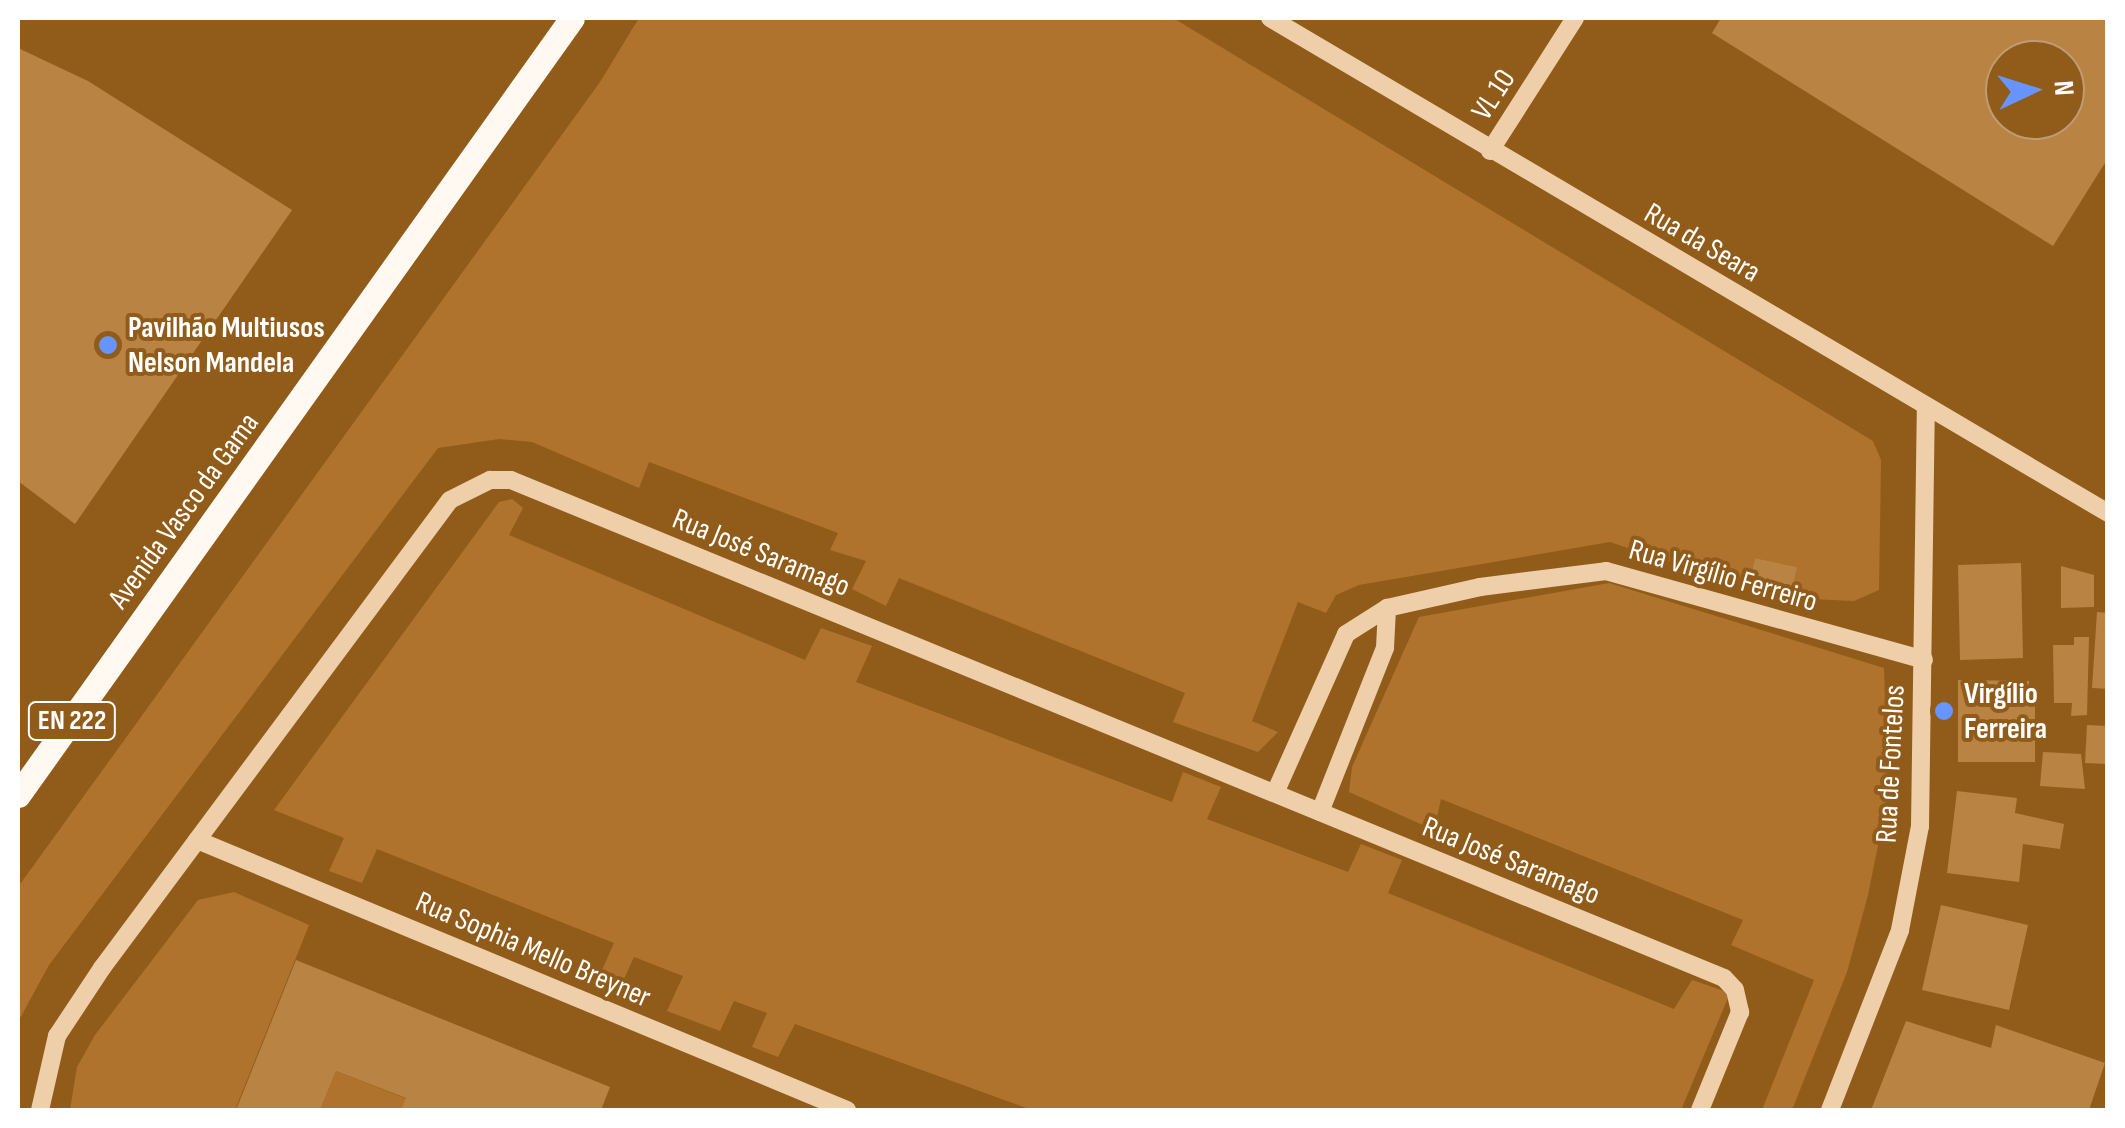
<!DOCTYPE html>
<html>
<head>
<meta charset="utf-8">
<style>
  body { margin:0 }
  #map { position:relative; width:2125px; height:1128px; overflow:hidden; background:#915c1a; font-family:"Sofia Sans Condensed",sans-serif }
  div>[style] { position:absolute }
  .green>* { inset:0; background:#af732d }
  .building>* { inset:0; background:#b98343 }
  .minor>* { height:18px; margin:-9px; padding:0 9px; transform-origin:9px; border-radius:9px; background:#efcfa9 }
  .major>* { height:25px; margin:-12.5px; padding:0 12.5px; transform-origin:12.5px; border-radius:12.5px; background:#fff9f1 }
  .dots>* { width:28px; height:28px; translate:-50% -50%; box-sizing:border-box; border:5px solid #915c1a; border-radius:50% }
  span { translate:-50% -50%; white-space:nowrap; text-align:center; line-height:1.15; -webkit-text-stroke:8px #915c1a; paint-order:stroke }
  .shield-label span { padding:2px 8px; background:#915c1a; border:2px solid; border-radius:8px; -webkit-text-stroke-width:0 }
  .shield-label { font-size:28px; color:#fff; font-weight:700 }
  .street-label { font-size:30px; color:#fff }
  .poi-label { font-size:30px; color:#fff; font-weight:700 }
  .left { translate:0 -50%; text-align:left }
  .frame { position:absolute; inset:0; border:20px solid #fff; pointer-events:none }
  .north { position:absolute; left:1985px; top:40px; width:100px; height:100px; box-sizing:border-box; background:#915c1a; border:2px solid #bd9d76; border-radius:50%; rotate:86deg; font-size:28px; font-weight:700; line-height:40px; text-align:center; color:#fff }
  .north::after { content:''; display:block; margin:auto; width:35px; height:45px; background:#6794ff; clip-path:polygon(50% 0,100% 100%,50% 72%,0 100%) }
</style>
</head>
<body>
<div id="map">
  <div class="green">
    <div style="clip-path:polygon(639px 18px,1173px 18px,1873px 441px,1881px 460px,1879px 590px,1854px 601px,1790px 598px,1796px 567px,1755px 558px,1748px 588px,1610px 542px,1359px 585px,1336px 595px,1326px 613px,1298px 602px,1252px 721px,1278px 732px,1258px 752px,1173px 722px,1185px 693px,899px 578px,886px 606px,852px 589px,866px 561px,830px 550px,838px 533px,649px 462px,639px 488px,532px 442px,499px 439px,438px 448px,49px 965px,18px 1022px,18px 887px,600px 82px)"></div>
    <div style="clip-path:polygon(512px 499px,523px 508px,509px 535px,805px 660px,821px 628px,872px 646px,856px 682px,1172px 802px,1183px 772px,1221px 787px,1207px 819px,1348px 872px,1361px 844px,1402px 860px,1388px 893px,1674px 1009px,1692px 980px,1730px 993px,1681px 1110px,1032px 1110px,795px 1024px,778px 1057px,752px 1047px,767px 1013px,734px 1001px,720px 1031px,667px 1011px,683px 976px,634px 957px,619px 990px,598px 979px,614px 943px,377px 849px,362px 883px,329px 871px,344px 838px,274px 810px,499px 502px)"></div>
    <div style="clip-path:polygon(1609px 583px,1884px 668px,1888px 796px,1868px 895px,1847px 972px,1792px 1110px,1762px 1110px,1814px 980px,1731px 945px,1743px 920px,1441px 799px,1434px 830px,1349px 792px,1352px 767px,1419px 617px)"></div>
    <div style="clip-path:polygon(234px 892px,309px 925px,235px 1110px,70px 1110px,77px 1067px,95px 1035px,198px 900px)"></div>
    <div style="clip-path:polygon(336px 1071px,435px 1110px,320px 1110px)"></div>
  </div>
  <div class="building">
    <div style="clip-path:polygon(evenodd,1721px 18px,2108px 18px,2108px 158px,2053px 246px,1712px 33px,1721px 18px,2005px 60px,2065px 60px,2065px 120px,2005px 120px,2005px 60px)"></div>
    <div style="clip-path:polygon(18px 48px,88px 81px,292px 210px,75px 524px,18px 481px)"></div>
    <div style="clip-path:polygon(1755px 558px,1797px 567px,1790px 598px,1748px 588px)"></div>
    <div style="clip-path:polygon(2021px 563px,2023px 658px,1960px 660px,1958px 565px)"></div>
    <div style="clip-path:polygon(2061px 566px,2094px 575px,2094px 607px,2061px 608px)"></div>
    <div style="clip-path:polygon(2097px 612px,2108px 613px,2108px 689px,2092px 688px)"></div>
    <div style="clip-path:polygon(2074px 637px,2089px 637px,2087px 715px,2071px 716px,2072px 703px,2054px 703px,2053px 645px,2074px 645px)"></div>
    <div style="clip-path:polygon(1958px 680px,2029px 681px,2029px 693px,2035px 693px,2035px 762px,1958px 762px)"></div>
    <div style="clip-path:polygon(2087px 725px,2108px 726px,2108px 764px,2085px 763px)"></div>
    <div style="clip-path:polygon(2043px 752px,2081px 754px,2085px 789px,2040px 786px)"></div>
    <div style="clip-path:polygon(1957px 791px,2017px 798px,2015px 813px,2064px 824px,2060px 849px,2023px 844px,2019px 882px,1947px 873px)"></div>
    <div style="clip-path:polygon(1941px 905px,2028px 925px,2009px 1010px,1922px 990px)"></div>
    <div style="clip-path:polygon(296px 960px,610px 1087px,601px 1110px,409px 1110px,402px 1108px,406px 1098px,336px 1071px,320px 1110px,236px 1110px)"></div>
    <div style="clip-path:polygon(1906px 1021px,1991px 1048px,1996px 1025px,2105px 1063px,2089px 1110px,1871px 1110px)"></div>
  </div>
  <div class="minor">
    <div style="left:1270px;top:18px;width:973px;rotate:30.57deg"></div>
    <div style="left:1490px;top:151px;width:158px;rotate:-57.4deg"></div>
    <div style="left:1275px;top:793px;width:174px;rotate:-65.9deg"></div>
    <div style="left:1346px;top:634px;width:49px;rotate:-32.4deg"></div>
    <div style="left:1387px;top:608px;width:95px;rotate:-12.7deg"></div>
    <div style="left:1480px;top:587px;width:127px;rotate:-7.2deg"></div>
    <div style="left:1606px;top:571px;width:330px;rotate:15.6deg"></div>
    <div style="left:1320px;top:812px;width:176px;rotate:-68.4deg"></div>
    <div style="left:1385px;top:648px;width:40px;rotate:-87.1deg"></div>
    <div style="left:197px;top:840px;width:704px;rotate:22.56deg"></div>
    <div style="left:40px;top:1110px;width:76px;rotate:-77.1deg"></div>
    <div style="left:57px;top:1036px;width:82px;rotate:-56.5deg"></div>
    <div style="left:102px;top:968px;width:583px;rotate:-53.37deg"></div>
    <div style="left:450px;top:500px;width:45px;rotate:-26.6deg"></div>
    <div style="left:490px;top:480px;width:21px"></div>
    <div style="left:511px;top:480px;width:1311px;rotate:22.32deg"></div>
    <div style="left:1724px;top:978px;width:16px;rotate:47deg"></div>
    <div style="left:1735px;top:990px;width:23px;rotate:77deg"></div>
    <div style="left:1740px;top:1012px;width:106px;rotate:112.2deg"></div>
    <div style="left:1830px;top:1110px;width:193px;rotate:-68.7deg"></div>
    <div style="left:1900px;top:930px;width:106px;rotate:-79.1deg"></div>
    <div style="left:1920px;top:826px;width:420px;rotate:-89.2deg"></div>
  </div>
  <div class="major">
    <div style="left:18px;top:795px;width:954px;rotate:-54.51deg"></div>
  </div>
  <div class="dots">
    <div style="left:108px;top:345px;background:#6794ff"></div>
    <div style="left:1944px;top:711px;background:#6794ff"></div>
  </div>
  <div class="shield-label">
    <span style="left:72px;top:721px">EN 222</span>
  </div>
  <div class="street-label">
    <span style="left:1494px;top:95px;rotate:-57deg">VL 10</span>
    <span style="left:1702px;top:243px;rotate:30deg">Rua da Seara</span>
    <span style="left:184px;top:511px;rotate:-54deg">Avenida Vasco da Gama</span>
    <span style="left:761px;top:553px;rotate:22deg">Rua José Saramago</span>
    <span style="left:1723px;top:576px;rotate:16deg">Rua Virgílio Ferreiro</span>
    <span style="left:1891px;top:764px;rotate:-87deg">Rua de Fontelos</span>
    <span style="left:1511px;top:861px;rotate:22deg">Rua José Saramago</span>
    <span style="left:533px;top:950px;rotate:23deg">Rua Sophia Mello Breyner</span>
  </div>
  <div class="poi-label">
    <span class="left" style="left:128px;top:345px">Pavilhão Multiusos<br>Nelson Mandela</span>
    <span class="left" style="left:1964px;top:711px">Virgílio<br>Ferreira</span>
  </div>
  <div class="frame"></div>
  <div class="north">N</div>
</div>
</body>
</html>
